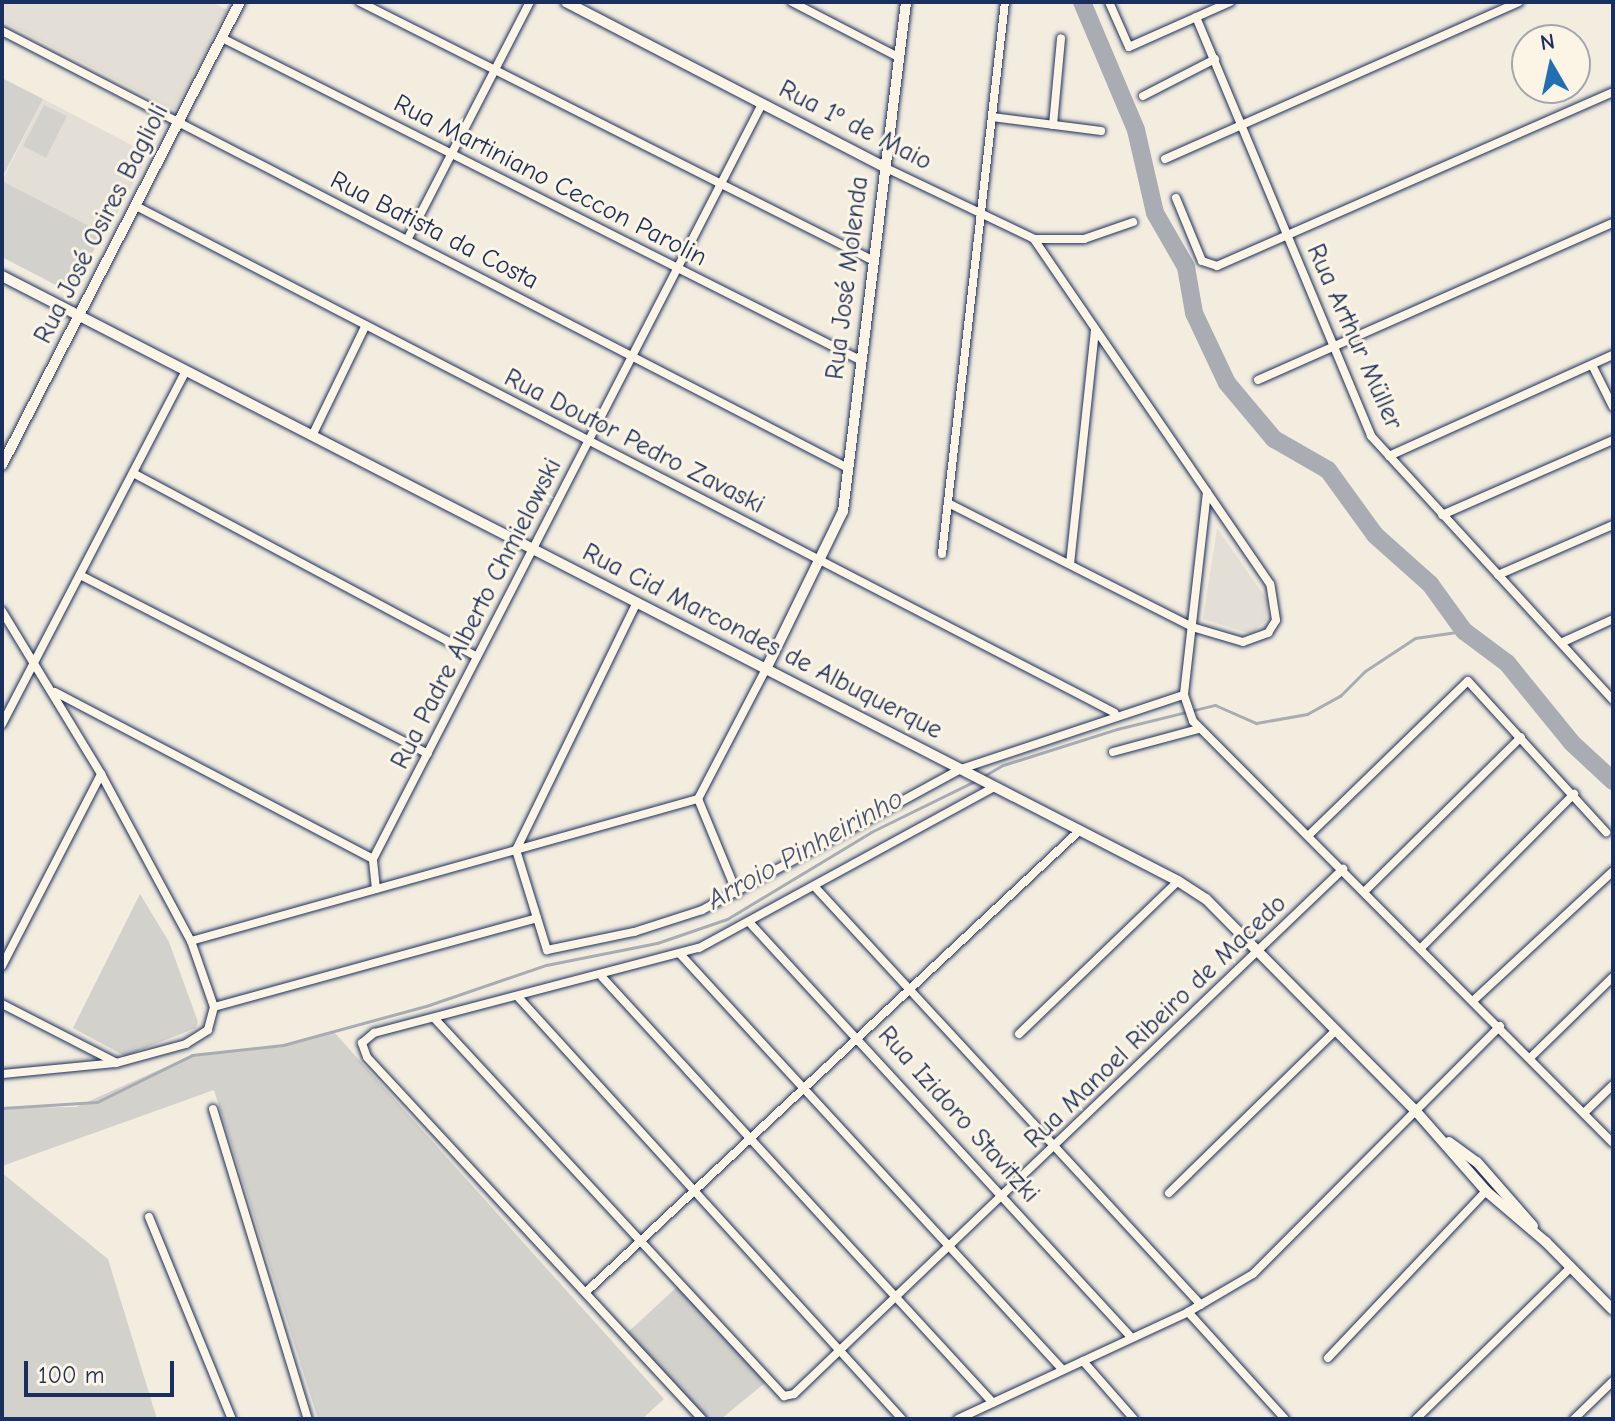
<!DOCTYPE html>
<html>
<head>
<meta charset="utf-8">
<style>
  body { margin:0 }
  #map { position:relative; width:1615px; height:1421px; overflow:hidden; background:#f3ede0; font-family:"Comic Neue",sans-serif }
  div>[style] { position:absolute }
  .built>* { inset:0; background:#e3dfd6 }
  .green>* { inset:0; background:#d3d1cc }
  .stream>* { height:3px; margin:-1.5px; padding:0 1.5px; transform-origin:1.5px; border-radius:1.5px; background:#a9acb3 }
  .river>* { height:18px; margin:-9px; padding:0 9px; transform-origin:9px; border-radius:9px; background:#a9acb3 }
  .roads { filter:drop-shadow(0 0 2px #1b2f5e) drop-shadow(0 0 2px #1b2f5e) }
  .minor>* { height:8px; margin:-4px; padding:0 4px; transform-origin:4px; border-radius:4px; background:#fcf5e5 }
  .tertiary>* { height:10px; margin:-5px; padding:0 5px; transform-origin:5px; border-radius:5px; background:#fcf5e5 }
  span { translate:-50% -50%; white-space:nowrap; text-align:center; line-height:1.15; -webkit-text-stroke:6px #fcf5e5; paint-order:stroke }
  .street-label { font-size:26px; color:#1b2f5e }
  .water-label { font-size:28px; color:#465478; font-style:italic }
  .frame { position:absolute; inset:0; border:4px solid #1b2f5e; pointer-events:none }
  .north { position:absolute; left:1511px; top:24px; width:80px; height:80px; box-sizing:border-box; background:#fcf5e5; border:2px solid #a2a6af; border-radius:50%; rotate:351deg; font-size:22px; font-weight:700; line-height:32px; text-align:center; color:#1b2f5e }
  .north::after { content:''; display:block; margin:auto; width:28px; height:36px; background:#1f6fb2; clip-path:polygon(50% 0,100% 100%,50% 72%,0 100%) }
  .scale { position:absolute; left:24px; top:1361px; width:150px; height:36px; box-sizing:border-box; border:4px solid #1b2f5e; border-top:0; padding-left:10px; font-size:24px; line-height:28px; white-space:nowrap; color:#1b2f5e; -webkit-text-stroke:6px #fcf5e5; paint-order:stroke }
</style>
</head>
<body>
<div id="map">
  <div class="built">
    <div style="clip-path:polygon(2px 2px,212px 2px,227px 10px,175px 110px,2px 21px)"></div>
    <div style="clip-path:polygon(43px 99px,149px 154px,106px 235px,2px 181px)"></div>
    <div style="clip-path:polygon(1217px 528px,1268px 601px,1266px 620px,1251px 634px,1203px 619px)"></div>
  </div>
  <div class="green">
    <div style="clip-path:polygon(2px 78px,43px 99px,2px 178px)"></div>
    <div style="clip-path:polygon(44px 105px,67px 116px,46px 158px,23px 146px)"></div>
    <div style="clip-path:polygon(2px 181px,103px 233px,71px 293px,2px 257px)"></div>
    <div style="clip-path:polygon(140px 894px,169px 942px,198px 1022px,196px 1028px,125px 1056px,73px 1028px)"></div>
    <div style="clip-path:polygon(333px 1031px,664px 1399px,642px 1419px,318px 1419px,214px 1090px,2px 1166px,2px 1108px,76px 1107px,192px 1055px,283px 1045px)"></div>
    <div style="clip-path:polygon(2px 1173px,108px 1259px,157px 1419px,2px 1419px)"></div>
    <div style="clip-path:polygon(679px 1285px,766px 1382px,721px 1419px,707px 1419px,627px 1333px)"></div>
  </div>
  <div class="stream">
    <div style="left:982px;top:777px;width:24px;rotate:-30deg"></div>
    <div style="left:1003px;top:765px;width:120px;rotate:-17.5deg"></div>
    <div style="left:1117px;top:729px;width:101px;rotate:-13.8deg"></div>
    <div style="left:1215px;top:705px;width:45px;rotate:23.7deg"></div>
    <div style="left:1256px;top:723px;width:52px;rotate:-10deg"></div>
    <div style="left:1307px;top:714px;width:38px;rotate:-29deg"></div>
    <div style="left:1340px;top:696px;width:35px;rotate:-45deg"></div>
    <div style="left:1365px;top:671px;width:60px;rotate:-33.4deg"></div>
    <div style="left:1415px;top:638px;width:49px;rotate:-8.1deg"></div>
    <div style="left:2px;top:1108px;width:95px;rotate:-3.6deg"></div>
    <div style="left:97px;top:1102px;width:106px;rotate:-26.3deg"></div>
    <div style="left:192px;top:1055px;width:92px;rotate:-6.3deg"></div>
    <div style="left:283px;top:1045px;width:148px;rotate:-15.3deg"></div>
    <div style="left:426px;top:1006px;width:127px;rotate:-18.9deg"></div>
    <div style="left:546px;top:965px;width:113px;rotate:-11.2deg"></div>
    <div style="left:657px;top:943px;width:74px;rotate:-18.9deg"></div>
    <div style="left:727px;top:919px;width:168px;rotate:-31.1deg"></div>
    <div style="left:871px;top:832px;width:116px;rotate:-26.1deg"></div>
  </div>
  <div class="river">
    <div style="left:1082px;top:2px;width:139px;rotate:67.1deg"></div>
    <div style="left:1136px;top:130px;width:85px;rotate:77.1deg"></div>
    <div style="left:1155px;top:213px;width:62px;rotate:60.1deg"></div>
    <div style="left:1186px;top:267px;width:47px;rotate:80.1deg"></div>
    <div style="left:1194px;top:313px;width:77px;rotate:64.8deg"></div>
    <div style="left:1227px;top:383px;width:73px;rotate:50deg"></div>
    <div style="left:1274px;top:439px;width:62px;rotate:29.9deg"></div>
    <div style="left:1328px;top:470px;width:80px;rotate:54.1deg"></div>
    <div style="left:1375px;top:535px;width:74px;rotate:41.7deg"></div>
    <div style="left:1430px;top:584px;width:58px;rotate:54.1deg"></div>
    <div style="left:1464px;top:631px;width:54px;rotate:36.7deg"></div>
    <div style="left:1507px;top:663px;width:103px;rotate:50.9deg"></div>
    <div style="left:1572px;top:743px;width:56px;rotate:42.8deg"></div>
  </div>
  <div class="roads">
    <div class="minor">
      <div style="left:360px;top:2px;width:573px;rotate:26.74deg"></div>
      <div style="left:792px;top:2px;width:119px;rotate:27.4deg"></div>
      <div style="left:1109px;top:2px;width:49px;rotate:66deg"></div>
      <div style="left:1129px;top:47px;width:111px;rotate:-24deg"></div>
      <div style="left:1196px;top:17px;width:454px;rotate:67.3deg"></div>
      <div style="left:1371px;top:436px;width:358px;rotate:47.5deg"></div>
      <div style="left:2px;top:31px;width:952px;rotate:27.32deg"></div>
      <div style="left:222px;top:38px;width:715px;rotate:26.78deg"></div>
      <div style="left:1143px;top:96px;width:81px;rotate:-27.2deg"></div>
      <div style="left:992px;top:117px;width:110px;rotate:7.3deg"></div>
      <div style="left:1053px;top:125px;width:87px;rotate:-84.7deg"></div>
      <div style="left:1165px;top:159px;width:387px;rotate:-23.9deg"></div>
      <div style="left:884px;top:167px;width:166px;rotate:25.6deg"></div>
      <div style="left:1034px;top:239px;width:50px"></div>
      <div style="left:1084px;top:239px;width:52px;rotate:-19.1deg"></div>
      <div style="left:1176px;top:198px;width:68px;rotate:67.6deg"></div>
      <div style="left:1202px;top:261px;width:16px;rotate:18deg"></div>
      <div style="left:1217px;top:266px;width:433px;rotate:-23.7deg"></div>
      <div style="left:136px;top:206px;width:1102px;rotate:27.38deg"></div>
      <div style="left:407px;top:240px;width:268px;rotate:-62.7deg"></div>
      <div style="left:1592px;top:365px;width:47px;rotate:63.4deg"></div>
      <div style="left:1258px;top:380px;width:388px;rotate:-23.9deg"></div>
      <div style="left:312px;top:436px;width:123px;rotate:-64.1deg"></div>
      <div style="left:1389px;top:456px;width:246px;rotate:-24.3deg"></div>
      <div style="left:133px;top:473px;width:390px;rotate:28.1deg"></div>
      <div style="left:1207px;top:492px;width:204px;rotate:96.5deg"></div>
      <div style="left:1184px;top:695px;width:28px;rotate:71deg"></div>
      <div style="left:1193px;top:721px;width:595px;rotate:45.14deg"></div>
      <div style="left:948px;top:503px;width:274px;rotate:26.9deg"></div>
      <div style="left:1192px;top:627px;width:53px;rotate:16.4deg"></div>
      <div style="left:1243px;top:642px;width:27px;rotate:-20deg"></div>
      <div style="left:1268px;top:633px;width:15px;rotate:-58deg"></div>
      <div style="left:1276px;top:620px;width:36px;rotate:-99deg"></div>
      <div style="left:1270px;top:584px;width:418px;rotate:-124.4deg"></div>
      <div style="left:1442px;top:515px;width:187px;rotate:-23.7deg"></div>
      <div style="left:942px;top:554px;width:556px;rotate:-83.49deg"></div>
      <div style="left:1070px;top:564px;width:236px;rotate:-83.9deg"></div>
      <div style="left:80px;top:575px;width:391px;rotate:27.2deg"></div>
      <div style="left:1498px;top:575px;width:125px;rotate:-23.5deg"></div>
      <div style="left:637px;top:602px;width:276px;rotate:116deg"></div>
      <div style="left:516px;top:850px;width:105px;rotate:72.8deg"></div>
      <div style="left:547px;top:950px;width:89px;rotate:-11.7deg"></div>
      <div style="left:634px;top:932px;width:71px;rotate:-17.9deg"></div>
      <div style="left:702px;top:910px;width:295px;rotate:-28.6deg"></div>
      <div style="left:961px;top:769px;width:235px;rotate:-18.4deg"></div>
      <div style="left:2px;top:611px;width:191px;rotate:58.7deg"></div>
      <div style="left:101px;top:774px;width:190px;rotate:61.7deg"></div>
      <div style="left:191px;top:941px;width:70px;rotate:70.8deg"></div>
      <div style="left:214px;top:1007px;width:24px;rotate:105deg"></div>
      <div style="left:208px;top:1030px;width:26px;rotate:148deg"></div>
      <div style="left:186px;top:1044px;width:73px;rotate:164.8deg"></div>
      <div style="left:116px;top:1063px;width:115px;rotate:174.5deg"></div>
      <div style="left:1563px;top:642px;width:55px;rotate:-24.7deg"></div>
      <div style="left:55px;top:692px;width:359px;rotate:27.7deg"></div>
      <div style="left:2px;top:724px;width:398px;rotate:-62.5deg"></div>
      <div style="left:1113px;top:752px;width:88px;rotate:-15.1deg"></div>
      <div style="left:1309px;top:835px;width:221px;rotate:-44.1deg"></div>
      <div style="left:1468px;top:681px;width:205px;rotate:47.6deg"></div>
      <div style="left:814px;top:886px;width:570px;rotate:47.27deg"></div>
      <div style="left:376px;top:889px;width:30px;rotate:-96deg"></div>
      <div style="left:373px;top:859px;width:849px;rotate:-62.74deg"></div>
      <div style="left:1365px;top:891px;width:219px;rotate:-44.6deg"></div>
      <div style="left:737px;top:893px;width:102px;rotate:-112.5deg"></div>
      <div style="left:698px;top:799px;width:147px;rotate:-62.4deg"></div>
      <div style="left:749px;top:922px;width:565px;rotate:47.37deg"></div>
      <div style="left:191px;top:941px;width:527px;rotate:-15.65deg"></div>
      <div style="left:1422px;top:947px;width:216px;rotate:-45.2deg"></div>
      <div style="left:680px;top:954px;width:565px;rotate:47.37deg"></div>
      <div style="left:2px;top:966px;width:216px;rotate:-62.7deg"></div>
      <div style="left:602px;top:977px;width:578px;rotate:47.45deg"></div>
      <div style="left:518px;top:997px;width:571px;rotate:47.7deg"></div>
      <div style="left:1475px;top:999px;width:188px;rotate:-42.8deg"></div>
      <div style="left:2px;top:1004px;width:127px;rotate:27.2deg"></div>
      <div style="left:214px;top:1007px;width:335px;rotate:-15.4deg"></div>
      <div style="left:435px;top:1019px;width:514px;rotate:47.21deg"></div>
      <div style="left:784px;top:1396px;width:10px;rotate:-11deg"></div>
      <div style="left:794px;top:1394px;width:760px;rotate:-43.72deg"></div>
      <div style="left:1019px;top:1034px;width:221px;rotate:-43.9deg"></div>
      <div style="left:1531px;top:1057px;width:115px;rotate:-44.3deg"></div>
      <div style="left:213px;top:1109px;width:324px;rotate:73deg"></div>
      <div style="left:1584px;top:1113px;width:40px;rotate:-44deg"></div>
      <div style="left:1169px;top:1193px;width:233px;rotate:-44.3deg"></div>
      <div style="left:149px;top:1217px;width:218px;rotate:67.7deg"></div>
      <div style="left:586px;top:1292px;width:676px;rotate:-43.08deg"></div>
      <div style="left:1188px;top:1312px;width:144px;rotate:47.8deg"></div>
      <div style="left:1328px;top:1358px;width:230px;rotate:-46.6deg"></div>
      <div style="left:1083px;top:1361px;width:77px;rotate:48.7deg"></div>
      <div style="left:702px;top:1419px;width:493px;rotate:-132.8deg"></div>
      <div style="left:367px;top:1057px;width:15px;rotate:-110deg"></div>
      <div style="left:362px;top:1043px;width:16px;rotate:-40deg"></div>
      <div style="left:374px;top:1033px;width:336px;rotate:-14.7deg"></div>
      <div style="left:699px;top:948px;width:336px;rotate:-28.6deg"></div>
      <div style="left:958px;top:1419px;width:254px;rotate:-24.9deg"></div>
      <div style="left:1188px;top:1312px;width:75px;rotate:-30.3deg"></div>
      <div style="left:1253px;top:1274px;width:350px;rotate:-45.1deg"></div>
      <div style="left:1416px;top:1419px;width:217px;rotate:-44.4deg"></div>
      <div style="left:1574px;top:1419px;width:54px;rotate:-44.3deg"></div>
    </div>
    <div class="tertiary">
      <div style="left:566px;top:2px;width:358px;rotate:27.4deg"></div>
      <div style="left:2px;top:276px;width:1322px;rotate:27.22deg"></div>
      <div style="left:1178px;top:881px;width:33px;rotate:33deg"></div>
      <div style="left:1206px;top:899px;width:296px;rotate:45.3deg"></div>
      <div style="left:1414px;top:1109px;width:109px;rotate:48.7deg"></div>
      <div style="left:1486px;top:1191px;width:79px;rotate:40.4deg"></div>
      <div style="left:1546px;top:1242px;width:95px;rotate:45.4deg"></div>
      <div style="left:2px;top:465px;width:521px;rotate:-62.8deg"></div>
      <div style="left:766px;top:669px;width:176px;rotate:-64deg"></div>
      <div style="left:843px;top:511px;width:513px;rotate:-82.94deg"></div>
      <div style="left:1449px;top:1142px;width:34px;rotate:36deg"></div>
      <div style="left:1477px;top:1162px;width:85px;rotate:48.8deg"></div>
    </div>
  </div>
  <div class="street-label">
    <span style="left:855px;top:126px;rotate:27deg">Rua 1º de Maio</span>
    <span style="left:550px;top:181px;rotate:27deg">Rua Martiniano Ceccon Parolin</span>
    <span style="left:102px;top:224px;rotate:-63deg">Rua José Osires Baglioli</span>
    <span style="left:434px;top:231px;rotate:27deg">Rua Batista da Costa</span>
    <span style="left:848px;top:278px;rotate:-83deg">Rua José Molenda</span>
    <span style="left:1354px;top:337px;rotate:66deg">Rua Arthur Müller</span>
    <span style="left:634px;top:442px;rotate:27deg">Rua Doutor Pedro Zavaski</span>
    <span style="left:477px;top:614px;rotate:-63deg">Rua Padre Alberto Chmielowski</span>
    <span style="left:762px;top:642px;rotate:27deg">Rua Cid Marcondes de Albuquerque</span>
    <span style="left:1156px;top:1022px;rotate:-44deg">Rua Manoel Ribeiro de Macedo</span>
    <span style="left:958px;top:1115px;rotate:48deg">Rua Izidoro Stavitzki</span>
  </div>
  <div class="water-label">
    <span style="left:805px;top:849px;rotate:-29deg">Arroio Pinheirinho</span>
  </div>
  <div class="frame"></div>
  <div class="north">N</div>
  <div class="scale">100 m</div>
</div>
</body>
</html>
